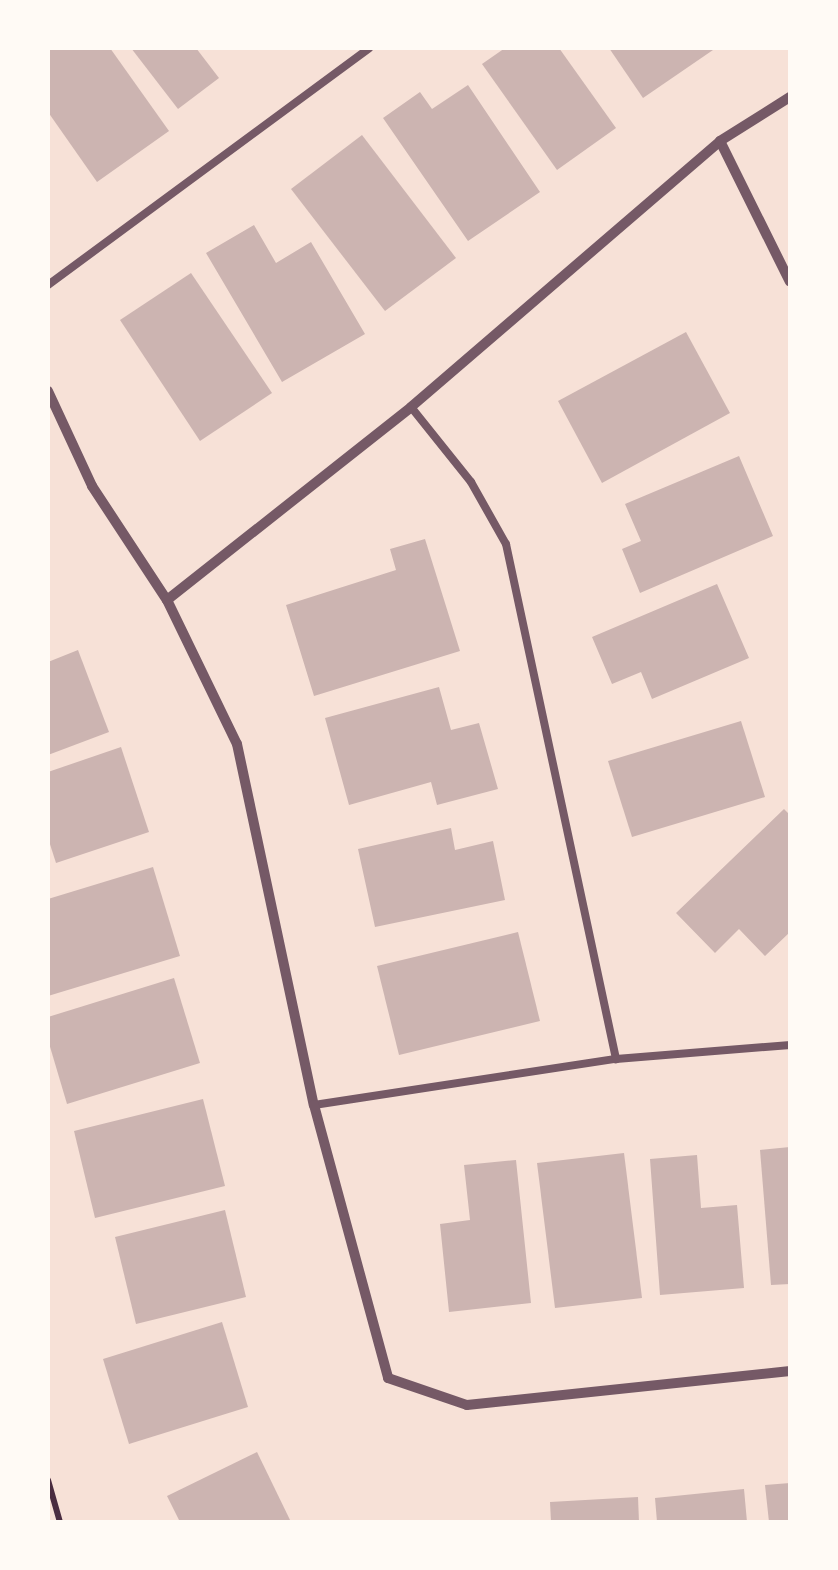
<!DOCTYPE html>
<html>
<head>
<meta charset="utf-8">
<style>
  body { margin:0 }
  #map { position:relative; width:838px; height:1570px; overflow:hidden; background:#f7e1d7; font-family:Lato,sans-serif }
  div>[style] { position:absolute }
  .building>* { inset:0; background:#ccb4b1 }
  .path>* { height:6px; margin:-3px; padding:0 3px; transform-origin:3px; border-radius:3px; background:#4a2c40 }
  .service>* { height:8px; margin:-4px; padding:0 4px; transform-origin:4px; border-radius:4px; background:#755966 }
  .minor>* { height:10px; margin:-5px; padding:0 5px; transform-origin:5px; border-radius:5px; background:#755966 }
  span { translate:-50% -50%; white-space:nowrap; text-align:center; line-height:1.15; -webkit-text-stroke:10px #fffaf5; paint-order:stroke }
  .frame { position:absolute; inset:0; border:50px solid #fffaf5; pointer-events:none }
</style>
</head>
<body>
<div id="map">
  <div class="building">
    <div style="clip-path:polygon(48px 48px,110px 48px,169px 131px,97px 182px,48px 112px)"></div>
    <div style="clip-path:polygon(131px 48px,196px 48px,219px 78px,178px 109px)"></div>
    <div style="clip-path:polygon(505px 48px,559px 48px,616px 128px,557px 170px,482px 64px)"></div>
    <div style="clip-path:polygon(609px 48px,711px 48px,713px 50px,643px 98px)"></div>
    <div style="clip-path:polygon(468px 85px,540px 192px,468px 241px,383px 118px,420px 92px,432px 109px)"></div>
    <div style="clip-path:polygon(362px 135px,456px 258px,385px 311px,291px 189px)"></div>
    <div style="clip-path:polygon(254px 225px,276px 263px,311px 242px,365px 334px,282px 382px,206px 253px)"></div>
    <div style="clip-path:polygon(191px 273px,272px 393px,200px 441px,120px 320px)"></div>
    <div style="clip-path:polygon(686px 332px,730px 413px,602px 483px,558px 401px)"></div>
    <div style="clip-path:polygon(739px 456px,773px 536px,640px 593px,622px 549px,641px 541px,625px 504px)"></div>
    <div style="clip-path:polygon(425px 539px,460px 651px,314px 696px,286px 605px,396px 570px,390px 549px)"></div>
    <div style="clip-path:polygon(717px 584px,749px 658px,652px 699px,641px 672px,612px 684px,592px 637px)"></div>
    <div style="clip-path:polygon(78px 650px,109px 732px,48px 755px,48px 662px)"></div>
    <div style="clip-path:polygon(439px 687px,451px 730px,479px 723px,498px 789px,437px 805px,431px 782px,349px 805px,325px 718px)"></div>
    <div style="clip-path:polygon(741px 721px,765px 797px,632px 837px,608px 761px)"></div>
    <div style="clip-path:polygon(121px 747px,149px 832px,56px 863px,48px 838px,48px 772px)"></div>
    <div style="clip-path:polygon(784px 809px,790px 815px,790px 932px,765px 956px,739px 929px,715px 953px,676px 913px)"></div>
    <div style="clip-path:polygon(451px 828px,455px 850px,493px 841px,505px 900px,375px 927px,358px 849px)"></div>
    <div style="clip-path:polygon(153px 867px,180px 956px,48px 996px,48px 899px)"></div>
    <div style="clip-path:polygon(518px 932px,540px 1021px,399px 1055px,377px 966px)"></div>
    <div style="clip-path:polygon(174px 978px,200px 1063px,67px 1104px,48px 1040px,48px 1017px)"></div>
    <div style="clip-path:polygon(203px 1099px,225px 1186px,95px 1218px,74px 1131px)"></div>
    <div style="clip-path:polygon(790px 1147px,790px 1284px,771px 1285px,760px 1150px)"></div>
    <div style="clip-path:polygon(624px 1153px,642px 1298px,555px 1308px,537px 1163px)"></div>
    <div style="clip-path:polygon(697px 1155px,701px 1208px,737px 1205px,744px 1288px,660px 1295px,650px 1159px)"></div>
    <div style="clip-path:polygon(516px 1160px,531px 1303px,449px 1312px,440px 1224px,470px 1220px,464px 1165px)"></div>
    <div style="clip-path:polygon(225px 1210px,246px 1297px,136px 1324px,115px 1237px)"></div>
    <div style="clip-path:polygon(222px 1322px,248px 1407px,129px 1444px,103px 1359px)"></div>
    <div style="clip-path:polygon(257px 1452px,291px 1522px,180px 1522px,167px 1496px)"></div>
    <div style="clip-path:polygon(790px 1483px,790px 1522px,769px 1522px,765px 1485px)"></div>
    <div style="clip-path:polygon(744px 1489px,747px 1522px,657px 1522px,655px 1498px)"></div>
    <div style="clip-path:polygon(638px 1497px,639px 1522px,551px 1522px,550px 1502px)"></div>
  </div>
  <div class="path">
    <div style="left:48px;top:1480px;width:44px;rotate:74.1deg"></div>
  </div>
  <div class="service">
    <div style="left:48px;top:285px;width:399px;rotate:-36.4deg"></div>
    <div style="left:411px;top:407px;width:96px;rotate:51.3deg"></div>
    <div style="left:471px;top:482px;width:71px;rotate:60.6deg"></div>
    <div style="left:506px;top:544px;width:527px;rotate:77.94deg"></div>
    <div style="left:314px;top:1105px;width:305px;rotate:-8.7deg"></div>
    <div style="left:616px;top:1059px;width:175px;rotate:-4.6deg"></div>
  </div>
  <div class="minor">
    <div style="left:720px;top:141px;width:157px;rotate:63.6deg"></div>
    <div style="left:48px;top:391px;width:105px;rotate:65.1deg"></div>
    <div style="left:92px;top:486px;width:136px;rotate:56.7deg"></div>
    <div style="left:167px;top:600px;width:160px;rotate:64.1deg"></div>
    <div style="left:237px;top:744px;width:369px;rotate:78deg"></div>
    <div style="left:314px;top:1105px;width:283px;rotate:74.8deg"></div>
    <div style="left:388px;top:1378px;width:83px;rotate:18.9deg"></div>
    <div style="left:467px;top:1405px;width:325px;rotate:-6deg"></div>
    <div style="left:167px;top:600px;width:311px;rotate:-38.3deg"></div>
    <div style="left:411px;top:407px;width:408px;rotate:-40.7deg"></div>
    <div style="left:720px;top:141px;width:83px;rotate:-32.2deg"></div>
  </div>
  <div class="frame"></div>
</div>
</body>
</html>
